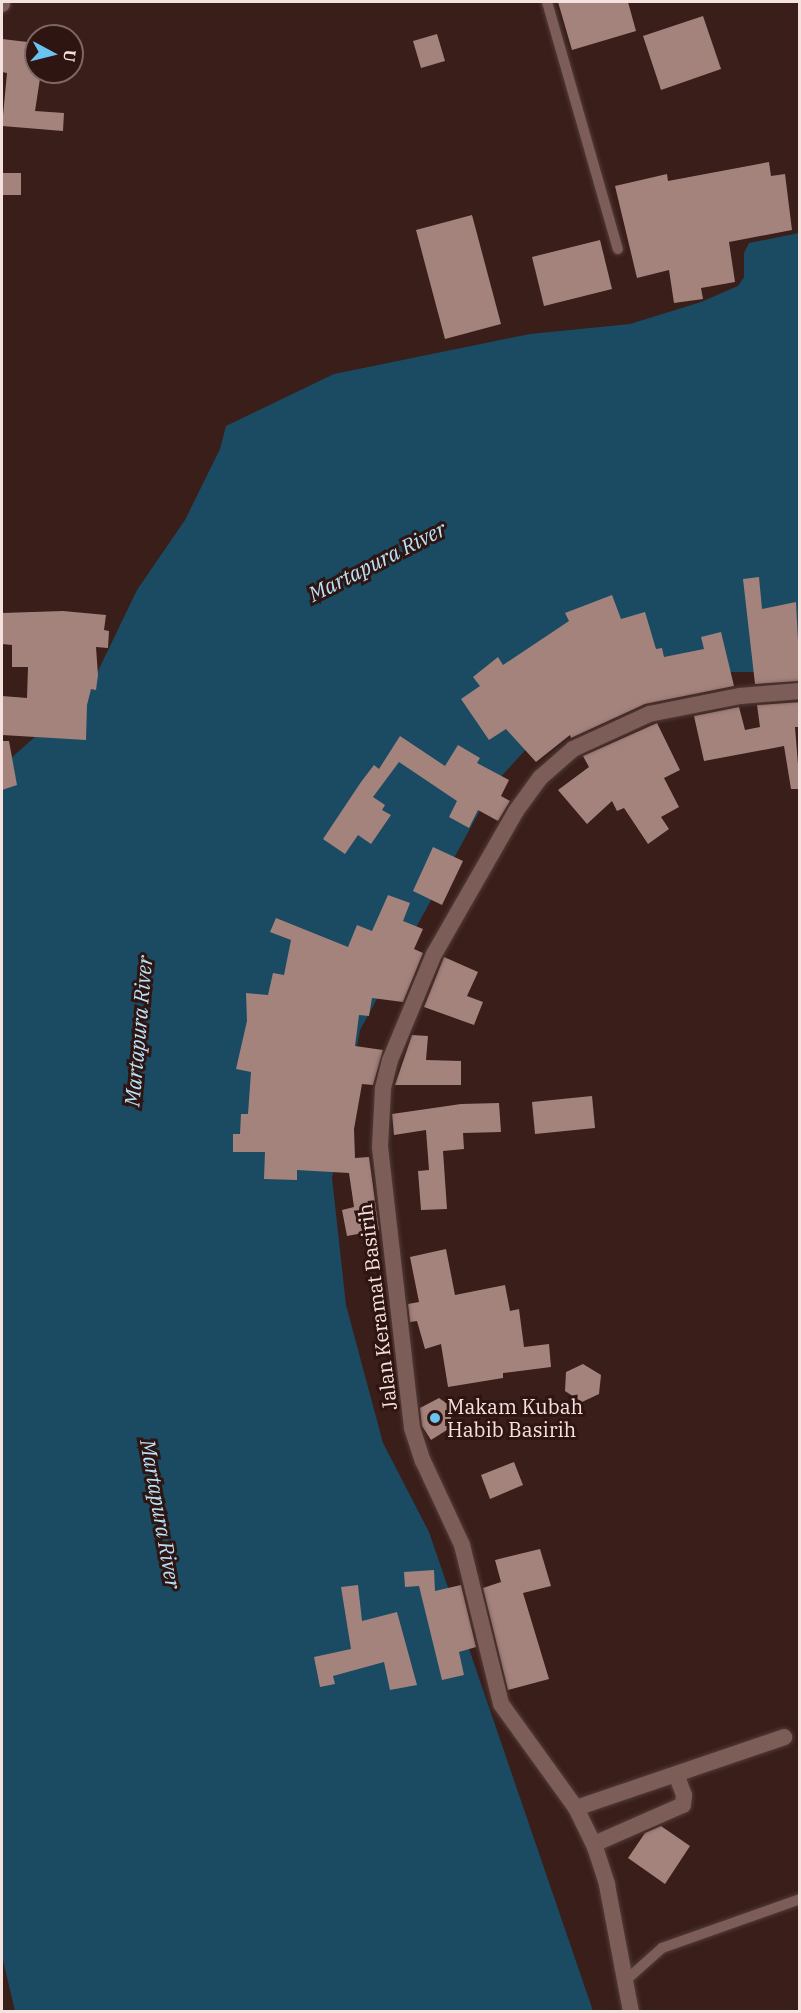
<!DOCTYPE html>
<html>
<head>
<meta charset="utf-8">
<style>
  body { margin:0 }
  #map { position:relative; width:801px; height:2013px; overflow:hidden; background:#391e1a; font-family:"IBM Plex Serif",serif }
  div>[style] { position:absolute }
  .water>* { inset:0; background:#1a4b62 }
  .building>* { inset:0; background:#a5837d }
  .roads { filter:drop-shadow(0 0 2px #523c39) drop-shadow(0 0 2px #523c39) }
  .service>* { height:10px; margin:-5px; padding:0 5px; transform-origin:5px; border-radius:5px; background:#7d5d58 }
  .minor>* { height:16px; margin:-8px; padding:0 8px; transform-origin:8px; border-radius:8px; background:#7d5d58 }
  .tertiary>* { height:16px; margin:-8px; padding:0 8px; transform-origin:8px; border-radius:8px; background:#7d5d58 }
  .dots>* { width:16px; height:16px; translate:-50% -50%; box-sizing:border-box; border:3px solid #2f1511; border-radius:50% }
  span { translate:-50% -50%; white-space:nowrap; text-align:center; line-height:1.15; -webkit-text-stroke:6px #2f1511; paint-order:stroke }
  .street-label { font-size:20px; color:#f5e2df }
  .poi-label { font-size:20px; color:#f5e2df }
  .left { translate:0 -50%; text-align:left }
  .water-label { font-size:21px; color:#b9e4fc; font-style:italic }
  .frame { position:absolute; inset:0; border:3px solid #f5e2df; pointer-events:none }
  .north { position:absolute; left:24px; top:24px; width:60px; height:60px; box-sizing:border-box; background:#2f1511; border:2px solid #7e6763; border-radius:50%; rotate:97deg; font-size:16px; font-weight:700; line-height:24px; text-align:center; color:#f5e2df }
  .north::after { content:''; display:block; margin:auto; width:21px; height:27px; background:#6ac3f1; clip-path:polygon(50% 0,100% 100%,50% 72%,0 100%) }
</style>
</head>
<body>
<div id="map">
  <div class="water">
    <div style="clip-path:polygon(799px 233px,799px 672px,671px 672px,553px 720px,495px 783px,360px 1030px,332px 1178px,346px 1305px,383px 1443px,429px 1532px,593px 2011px,15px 2011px,2px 1956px,2px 766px,53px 721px,97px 673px,137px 590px,185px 520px,220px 449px,226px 426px,334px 374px,530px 334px,630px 324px,701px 302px,738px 286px,744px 277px,744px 253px,749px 243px)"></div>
  </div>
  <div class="building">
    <div style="clip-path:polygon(558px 2px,628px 2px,636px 31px,572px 50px)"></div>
    <div style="clip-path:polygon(703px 16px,721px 69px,661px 90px,643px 36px)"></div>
    <div style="clip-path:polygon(437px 34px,445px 61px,421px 68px,413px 41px)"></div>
    <div style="clip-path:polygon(2px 39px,36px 43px,33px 65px,36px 72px,41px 72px,35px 111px,64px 113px,63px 131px,2px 126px,7px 73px,2px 72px)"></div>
    <div style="clip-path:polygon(769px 162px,771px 176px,785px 174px,792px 230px,729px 242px,735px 282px,701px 288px,703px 299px,674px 303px,669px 270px,637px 278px,615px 186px,667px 174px,668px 181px)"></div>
    <div style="clip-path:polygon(2px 173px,21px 173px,21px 195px,2px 195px)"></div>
    <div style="clip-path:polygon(472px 215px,501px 324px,445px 339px,416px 230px)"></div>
    <div style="clip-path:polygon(600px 240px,612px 289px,544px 306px,532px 257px)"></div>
    <div style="clip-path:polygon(759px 577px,762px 609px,796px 602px,800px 681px,755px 684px,743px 579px)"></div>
    <div style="clip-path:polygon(612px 595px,621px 619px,645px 612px,656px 649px,662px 648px,664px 657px,704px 649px,701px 637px,721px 632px,734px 686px,645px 704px,571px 738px,570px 735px,536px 762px,506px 729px,489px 740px,461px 699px,480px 686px,473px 677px,498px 657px,503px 665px,569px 621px,565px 613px)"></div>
    <div style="clip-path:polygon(63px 611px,106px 615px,104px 630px,109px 631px,108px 648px,96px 647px,98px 675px,96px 690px,91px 689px,87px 705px,86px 740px,2px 735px,2px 696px,27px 698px,28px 667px,12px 667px,12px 645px,2px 644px,2px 613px)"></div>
    <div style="clip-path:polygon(800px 702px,800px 727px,795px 727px,800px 789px,791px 789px,784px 746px,704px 761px,694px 716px,739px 707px,745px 730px,760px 727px,757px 705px)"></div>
    <div style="clip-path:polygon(657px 723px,680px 770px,664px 778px,679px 807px,661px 817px,669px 829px,648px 844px,624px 808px,617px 811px,612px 801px,587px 824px,558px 790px,589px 767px,583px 756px)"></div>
    <div style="clip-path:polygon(400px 736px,445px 766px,458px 745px,480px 758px,477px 763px,509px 780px,501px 796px,510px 801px,498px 821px,478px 810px,469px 828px,449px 817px,457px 801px,399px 762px,373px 797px,385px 805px,382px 810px,391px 815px,371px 844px,358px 835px,345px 854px,323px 839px,361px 782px,374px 765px,379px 769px)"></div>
    <div style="clip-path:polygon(2px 741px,9px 741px,17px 785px,2px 790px)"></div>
    <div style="clip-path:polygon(433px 847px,463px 861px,442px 905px,413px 891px)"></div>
    <div style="clip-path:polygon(388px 895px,410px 903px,403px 921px,423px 929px,414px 949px,423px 953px,403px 1002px,372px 998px,369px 1016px,359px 1015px,355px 1046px,383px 1050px,373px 1085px,362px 1084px,354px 1129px,355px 1158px,369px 1157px,379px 1230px,347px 1236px,342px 1210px,354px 1207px,349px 1173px,297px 1170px,297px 1180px,264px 1179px,265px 1152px,233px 1152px,233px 1134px,240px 1134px,241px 1114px,248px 1114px,251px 1072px,236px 1069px,247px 1021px,246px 993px,268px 995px,273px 973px,284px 975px,291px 940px,270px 932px,276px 918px,348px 947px,357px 925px,372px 931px)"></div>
    <div style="clip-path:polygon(444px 957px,478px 972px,467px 996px,483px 1002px,474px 1025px,424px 1007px)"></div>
    <div style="clip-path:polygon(412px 1035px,428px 1036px,426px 1060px,461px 1061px,461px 1085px,395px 1085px)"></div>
    <div style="clip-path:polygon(592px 1096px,595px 1128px,535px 1134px,532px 1102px)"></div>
    <div style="clip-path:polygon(499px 1103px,501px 1132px,463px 1133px,464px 1149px,443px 1151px,447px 1209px,421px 1210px,418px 1171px,429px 1170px,426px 1130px,394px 1135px,392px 1114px,461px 1104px)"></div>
    <div style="clip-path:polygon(446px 1249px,455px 1295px,505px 1285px,510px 1311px,519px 1309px,524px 1347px,549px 1344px,551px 1367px,503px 1373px,503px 1378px,448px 1387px,441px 1344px,425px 1349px,417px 1321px,410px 1322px,408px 1304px,419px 1302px,410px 1257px)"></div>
    <div style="clip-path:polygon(583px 1364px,601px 1375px,599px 1394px,582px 1402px,565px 1391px,566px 1372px)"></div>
    <div style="clip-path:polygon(439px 1398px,452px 1407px,450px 1428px,431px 1440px,422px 1426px,420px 1408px)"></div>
    <div style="clip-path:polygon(514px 1462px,523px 1485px,490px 1499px,481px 1475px)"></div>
    <div style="clip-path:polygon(540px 1549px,551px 1586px,523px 1593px,549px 1679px,508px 1690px,483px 1588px,501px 1582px,495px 1560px)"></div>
    <div style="clip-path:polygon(434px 1570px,435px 1591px,461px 1585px,476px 1647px,459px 1652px,464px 1675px,442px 1680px,419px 1586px,405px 1587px,404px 1572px)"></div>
    <div style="clip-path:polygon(358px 1585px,362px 1621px,397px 1612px,417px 1685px,390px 1690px,384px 1662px,333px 1676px,335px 1684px,320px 1687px,314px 1657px,351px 1649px,341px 1587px)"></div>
    <div style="clip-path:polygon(661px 1826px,690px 1846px,665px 1884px,628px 1858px,645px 1833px)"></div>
  </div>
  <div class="roads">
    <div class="service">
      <div style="left:547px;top:2px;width:257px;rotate:74deg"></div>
      <div style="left:625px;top:1981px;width:50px;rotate:-41.7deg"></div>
      <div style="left:662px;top:1948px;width:146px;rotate:-19.5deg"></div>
    </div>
    <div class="minor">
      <div style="left:2px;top:4px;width:2px;rotate:-90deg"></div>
      <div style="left:573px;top:749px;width:84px;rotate:-24.7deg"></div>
      <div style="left:649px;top:714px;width:93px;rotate:-11.2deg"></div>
      <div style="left:740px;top:696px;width:60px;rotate:-4.8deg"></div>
      <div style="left:576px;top:1808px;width:220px;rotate:-18.8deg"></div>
      <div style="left:594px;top:1844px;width:97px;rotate:-23.7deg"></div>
      <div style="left:683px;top:1805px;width:10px;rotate:-84deg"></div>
      <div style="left:684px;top:1795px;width:22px;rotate:-111deg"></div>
    </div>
    <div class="tertiary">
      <div style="left:573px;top:749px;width:44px;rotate:138.7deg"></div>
      <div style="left:540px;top:778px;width:41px;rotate:126deg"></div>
      <div style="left:516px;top:811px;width:165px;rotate:119.8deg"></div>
      <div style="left:434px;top:954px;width:115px;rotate:112.5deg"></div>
      <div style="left:390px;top:1060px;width:30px;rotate:104deg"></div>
      <div style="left:383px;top:1089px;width:58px;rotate:93deg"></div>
      <div style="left:380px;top:1147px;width:283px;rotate:83.5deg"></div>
      <div style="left:412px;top:1428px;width:35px;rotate:72deg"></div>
      <div style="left:423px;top:1461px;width:93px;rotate:65.1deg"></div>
      <div style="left:462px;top:1545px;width:164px;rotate:76.2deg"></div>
      <div style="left:501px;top:1704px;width:128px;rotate:54.2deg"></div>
      <div style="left:576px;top:1808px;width:43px;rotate:64deg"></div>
      <div style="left:595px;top:1847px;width:40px;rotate:72deg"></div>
      <div style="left:607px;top:1885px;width:129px;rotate:79.3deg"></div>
    </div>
  </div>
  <div class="dots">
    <div style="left:435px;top:1418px;background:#6ac3f1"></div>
  </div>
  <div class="street-label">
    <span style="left:377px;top:1307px;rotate:-97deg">Jalan Keramat Basirih</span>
  </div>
  <div class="poi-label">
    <span class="left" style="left:447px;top:1418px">Makam Kubah<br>Habib Basirih</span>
  </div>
  <div class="water-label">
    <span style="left:377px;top:561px;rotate:-27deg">Martapura River</span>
    <span style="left:138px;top:1031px;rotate:-85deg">Martapura River</span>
    <span style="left:161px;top:1514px;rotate:80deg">Martapura River</span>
  </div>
  <div class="frame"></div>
  <div class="north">U</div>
</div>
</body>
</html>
